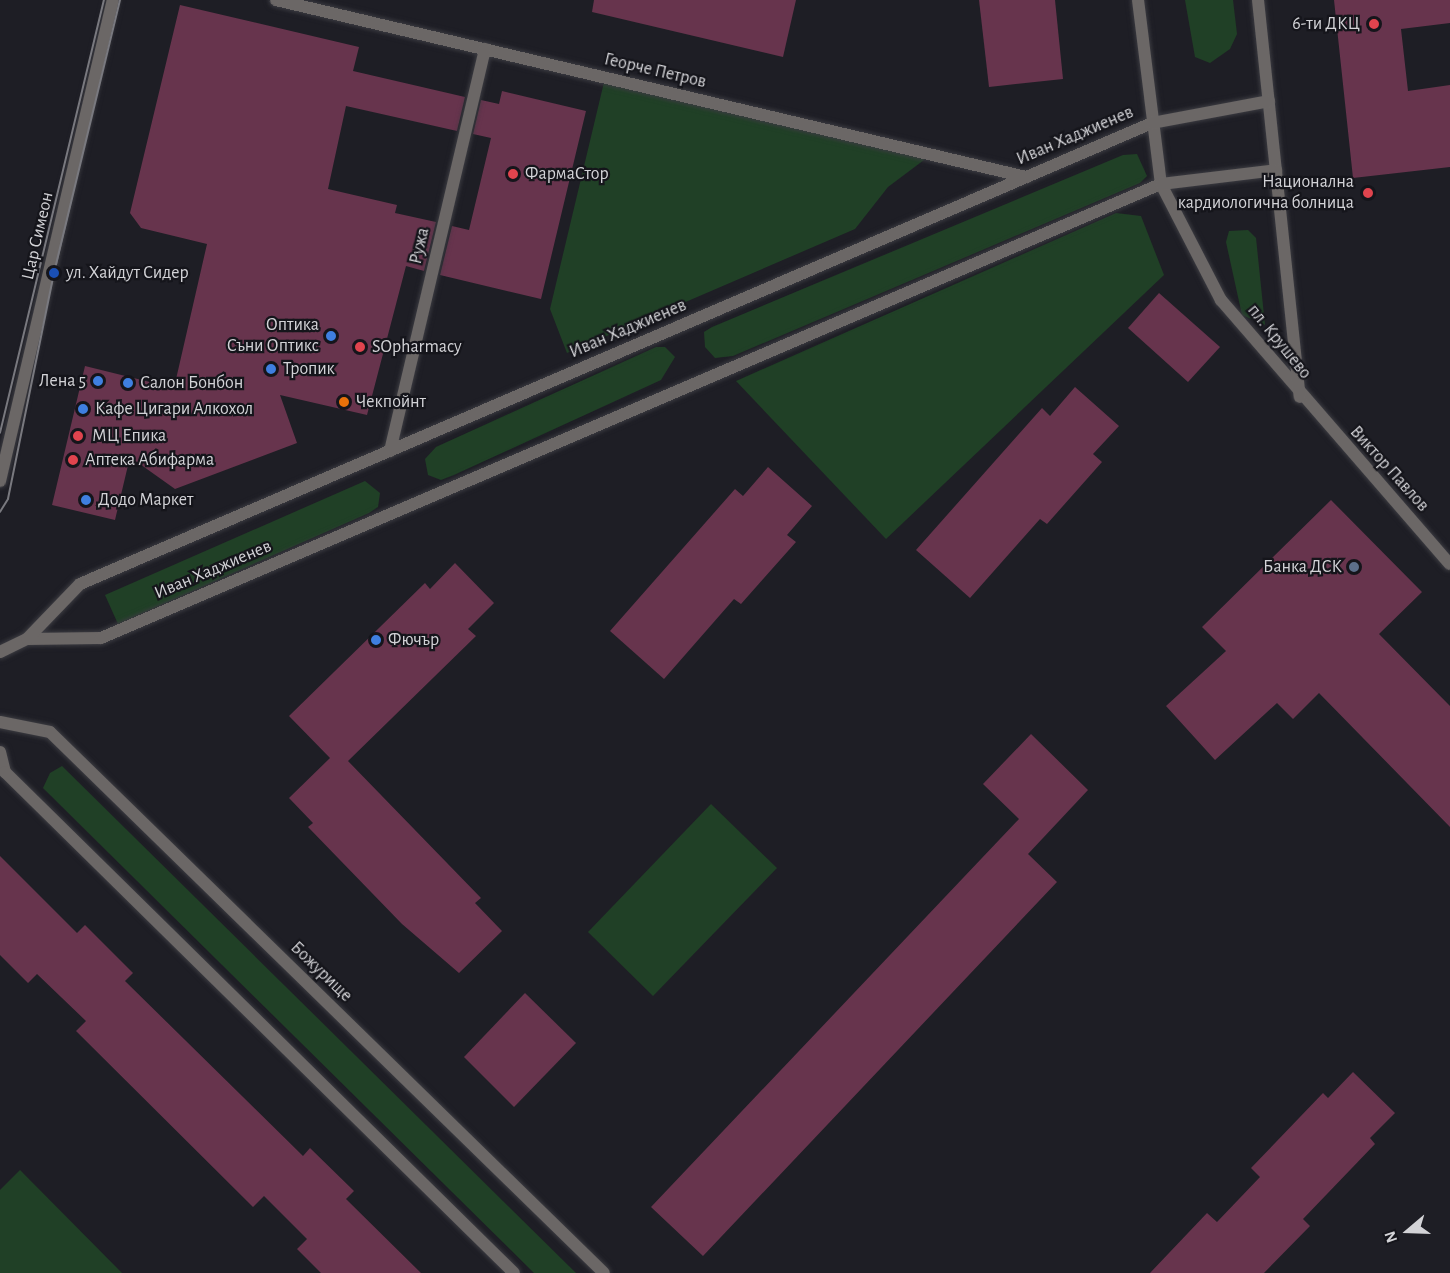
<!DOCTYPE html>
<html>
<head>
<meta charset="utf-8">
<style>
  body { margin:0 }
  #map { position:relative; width:1450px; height:1273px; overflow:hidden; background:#1e1e25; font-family:"Alegreya Sans",sans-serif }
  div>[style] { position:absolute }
  .green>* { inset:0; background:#204026 }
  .building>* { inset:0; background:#67344d }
  .roads { filter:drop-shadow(0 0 2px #3b3b41) drop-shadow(0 0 2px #3b3b41) }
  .minor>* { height:12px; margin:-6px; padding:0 6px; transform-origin:6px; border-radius:6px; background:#6b6766 }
  .tertiary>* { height:12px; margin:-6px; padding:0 6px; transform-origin:6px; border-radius:6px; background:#6b6766 }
  .tram>* { height:1.5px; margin:-0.75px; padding:0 0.75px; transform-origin:0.75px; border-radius:0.75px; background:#79797f }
  .dots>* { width:16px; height:16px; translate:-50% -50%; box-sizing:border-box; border:3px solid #15151b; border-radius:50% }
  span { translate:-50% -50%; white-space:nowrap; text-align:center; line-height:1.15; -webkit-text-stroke:4.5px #15151b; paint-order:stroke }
  .poi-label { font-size:18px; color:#d3d3d7 }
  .right { translate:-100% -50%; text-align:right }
  .left { translate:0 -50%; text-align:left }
  .street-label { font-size:18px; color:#d3d3d7 }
  .north { position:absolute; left:1378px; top:1201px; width:60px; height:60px; -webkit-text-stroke:4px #15151b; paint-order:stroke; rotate:251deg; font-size:16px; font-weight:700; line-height:24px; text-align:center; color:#d3d3d7 }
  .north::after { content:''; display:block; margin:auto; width:21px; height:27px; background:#d3d3d7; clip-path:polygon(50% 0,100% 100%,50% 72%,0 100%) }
</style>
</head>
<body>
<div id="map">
  <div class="green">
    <div style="clip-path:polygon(1185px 0,1233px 0,1237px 34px,1230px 49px,1210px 63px,1195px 57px)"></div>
    <div style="clip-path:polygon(605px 78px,932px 154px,888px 187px,855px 229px,567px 353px,550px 309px)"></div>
    <div style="clip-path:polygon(1137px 154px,1147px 176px,1140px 183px,733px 356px,715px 358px,705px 347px,704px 332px,712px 327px,1123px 155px)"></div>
    <div style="clip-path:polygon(1116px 213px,1141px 216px,1164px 275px,886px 539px,736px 381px)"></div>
    <div style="clip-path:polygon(1248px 230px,1256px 238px,1265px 325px,1242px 315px,1226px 242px,1229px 231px)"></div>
    <div style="clip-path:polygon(656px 347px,665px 347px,675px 357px,661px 380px,454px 475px,441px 480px,428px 475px,425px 459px,436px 447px)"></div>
    <div style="clip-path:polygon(365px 481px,380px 493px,378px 507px,369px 513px,118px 624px,105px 595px)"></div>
    <div style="clip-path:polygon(62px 766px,576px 1273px,534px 1273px,43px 788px,50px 773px)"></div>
    <div style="clip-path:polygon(711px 804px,777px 868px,653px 996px,588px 932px)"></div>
    <div style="clip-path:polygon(20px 1170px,122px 1273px,0 1273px,0 1190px)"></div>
  </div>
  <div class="building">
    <div style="clip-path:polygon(594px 0,796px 0,783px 57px,592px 12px)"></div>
    <div style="clip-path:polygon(979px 0,1055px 0,1063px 79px,989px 87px)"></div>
    <div style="clip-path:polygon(1334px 0,1450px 0,1450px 23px,1401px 29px,1408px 91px,1450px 85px,1450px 167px,1353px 178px)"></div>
    <div style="clip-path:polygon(180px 5px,359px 47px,353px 71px,465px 97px,457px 131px,346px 106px,328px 189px,397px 205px,395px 213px,436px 222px,424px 271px,406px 266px,367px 415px,280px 395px,297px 443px,175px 489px,130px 457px,115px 520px,52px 505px,85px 366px,174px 388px,207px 244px,141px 228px,130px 213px)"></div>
    <div style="clip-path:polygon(502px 91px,586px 111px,541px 299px,440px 275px,452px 226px,469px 230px,491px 138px,473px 134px,481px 100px,499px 104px)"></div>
    <div style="clip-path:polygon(1159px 293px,1220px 347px,1188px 382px,1128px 328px)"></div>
    <div style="clip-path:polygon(1075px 387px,1119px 426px,1093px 454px,1102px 462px,1047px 524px,1040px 519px,970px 598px,916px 550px,1042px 408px,1050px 416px)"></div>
    <div style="clip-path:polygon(768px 467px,812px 506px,787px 535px,796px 542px,741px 604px,734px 599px,664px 679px,610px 631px,735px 489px,743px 496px)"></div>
    <div style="clip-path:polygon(1331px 500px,1422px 592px,1379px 634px,1450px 706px,1450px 827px,1319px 693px,1293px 719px,1277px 703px,1215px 760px,1166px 706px,1226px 651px,1202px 627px)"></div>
    <div style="clip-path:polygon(455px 563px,494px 603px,468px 629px,476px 636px,348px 761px,481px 898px,475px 903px,502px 931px,459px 973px,402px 924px,308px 827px,313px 823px,289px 798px,330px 758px,289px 716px,425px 583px,430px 589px)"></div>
    <div style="clip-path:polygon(1031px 734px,1088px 790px,1028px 854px,1057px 882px,703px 1256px,651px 1207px,1019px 819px,983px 784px)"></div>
    <div style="clip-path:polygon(0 856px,77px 933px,85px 925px,133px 973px,125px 981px,303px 1156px,310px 1148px,354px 1191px,346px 1199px,421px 1273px,321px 1273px,297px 1249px,307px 1239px,264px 1196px,253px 1207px,76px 1031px,86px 1021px,37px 974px,28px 983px,0 955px)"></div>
    <div style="clip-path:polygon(525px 993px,576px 1043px,514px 1107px,464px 1057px)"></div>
    <div style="clip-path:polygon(1353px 1072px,1395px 1113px,1370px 1138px,1375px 1144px,1303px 1219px,1310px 1226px,1264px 1273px,1150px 1273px,1207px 1213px,1217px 1222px,1260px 1177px,1251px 1168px,1323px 1093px,1328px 1098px)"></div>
  </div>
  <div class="roads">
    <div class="minor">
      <div style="left:276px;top:0;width:771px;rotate:13.28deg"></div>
      <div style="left:1138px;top:0;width:185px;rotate:82.9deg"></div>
      <div style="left:1161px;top:184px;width:131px;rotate:62.7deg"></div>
      <div style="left:1221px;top:300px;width:349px;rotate:49.1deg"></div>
      <div style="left:1258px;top:0;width:399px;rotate:84deg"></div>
      <div style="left:390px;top:451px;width:413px;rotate:-76.7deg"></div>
      <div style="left:27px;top:639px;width:74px;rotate:-0.8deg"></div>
      <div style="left:101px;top:638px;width:1153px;rotate:-23.19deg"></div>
      <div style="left:1161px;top:184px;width:116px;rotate:-6.9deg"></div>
      <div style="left:0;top:652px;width:30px;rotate:-26deg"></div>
      <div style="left:27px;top:639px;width:76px;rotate:-46.1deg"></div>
      <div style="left:80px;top:584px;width:1167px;rotate:-23.27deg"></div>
      <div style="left:1152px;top:123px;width:119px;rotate:-10.6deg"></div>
    </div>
    <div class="tertiary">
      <div style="left:0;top:481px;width:494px;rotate:-76.8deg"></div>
      <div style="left:0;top:722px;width:51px;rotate:11.3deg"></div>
      <div style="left:50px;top:732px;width:774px;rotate:44.32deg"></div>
      <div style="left:0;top:752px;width:21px;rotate:76deg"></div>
      <div style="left:5px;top:772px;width:714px;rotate:44.55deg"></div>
    </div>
  </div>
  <div class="tram">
    <div style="left:0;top:433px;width:445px;rotate:-76.5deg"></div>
    <div style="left:0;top:512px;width:15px;rotate:-58deg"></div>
    <div style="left:8px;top:499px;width:231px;rotate:-78.5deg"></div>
    <div style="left:54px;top:273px;width:281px;rotate:-76.4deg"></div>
  </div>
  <div class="dots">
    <div style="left:1374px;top:24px;background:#e0444e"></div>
    <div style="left:513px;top:174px;background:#e0444e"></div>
    <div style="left:1368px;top:193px;background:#e0444e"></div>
    <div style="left:54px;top:273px;background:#1a4fb4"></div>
    <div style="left:331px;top:336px;background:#3f7fe0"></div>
    <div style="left:360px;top:347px;background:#e0444e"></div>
    <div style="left:271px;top:369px;background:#3f7fe0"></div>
    <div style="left:98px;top:381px;background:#3f7fe0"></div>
    <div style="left:128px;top:383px;background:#3f7fe0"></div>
    <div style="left:344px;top:402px;background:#e8710a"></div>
    <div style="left:83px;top:409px;background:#3f7fe0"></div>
    <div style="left:78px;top:436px;background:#e0444e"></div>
    <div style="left:73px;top:460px;background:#e0444e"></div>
    <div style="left:86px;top:500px;background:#3f7fe0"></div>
    <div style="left:1354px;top:567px;background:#5c6f8a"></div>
    <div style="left:376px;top:640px;background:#3f7fe0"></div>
  </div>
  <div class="poi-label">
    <span class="right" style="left:1360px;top:24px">6-ти ДКЦ</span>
    <span class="left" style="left:525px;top:174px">ФармаСтор</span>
    <span class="right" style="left:1354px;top:193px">Национална<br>кардиологична болница</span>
    <span class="left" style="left:66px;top:273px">ул. Хайдут Сидер</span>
    <span class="right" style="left:319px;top:336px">Оптика<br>Съни Оптикс</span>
    <span class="left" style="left:372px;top:347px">SOpharmacy</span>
    <span class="left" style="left:283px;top:369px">Тропик</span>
    <span class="right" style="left:86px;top:381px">Лена 5</span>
    <span class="left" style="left:140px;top:383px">Салон Бонбон</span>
    <span class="left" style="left:356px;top:402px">Чекпойнт</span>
    <span class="left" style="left:95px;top:409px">Кафе Цигари Алкохол</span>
    <span class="left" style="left:92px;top:436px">МЦ Епика</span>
    <span class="left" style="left:85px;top:460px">Аптека Абифарма</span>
    <span class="left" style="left:98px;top:500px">Додо Маркет</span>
    <span class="right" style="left:1342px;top:567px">Банка ДСК</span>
    <span class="left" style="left:388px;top:640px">Фючър</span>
  </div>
  <div class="street-label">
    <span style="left:655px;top:71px;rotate:13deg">Георче Петров</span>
    <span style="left:1075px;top:136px;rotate:-23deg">Иван Хаджиенев</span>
    <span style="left:38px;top:236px;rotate:-77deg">Цар Симеон</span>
    <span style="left:420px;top:246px;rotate:-77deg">Ружа</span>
    <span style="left:628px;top:329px;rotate:-23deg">Иван Хаджиенев</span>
    <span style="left:1279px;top:342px;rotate:51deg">пл. Крушево</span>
    <span style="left:1389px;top:469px;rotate:48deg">Виктор Павлов</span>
    <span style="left:213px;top:570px;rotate:-23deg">Иван Хаджиенев</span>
    <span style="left:321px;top:972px;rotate:44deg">Божурище</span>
  </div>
  <div class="north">N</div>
</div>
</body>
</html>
